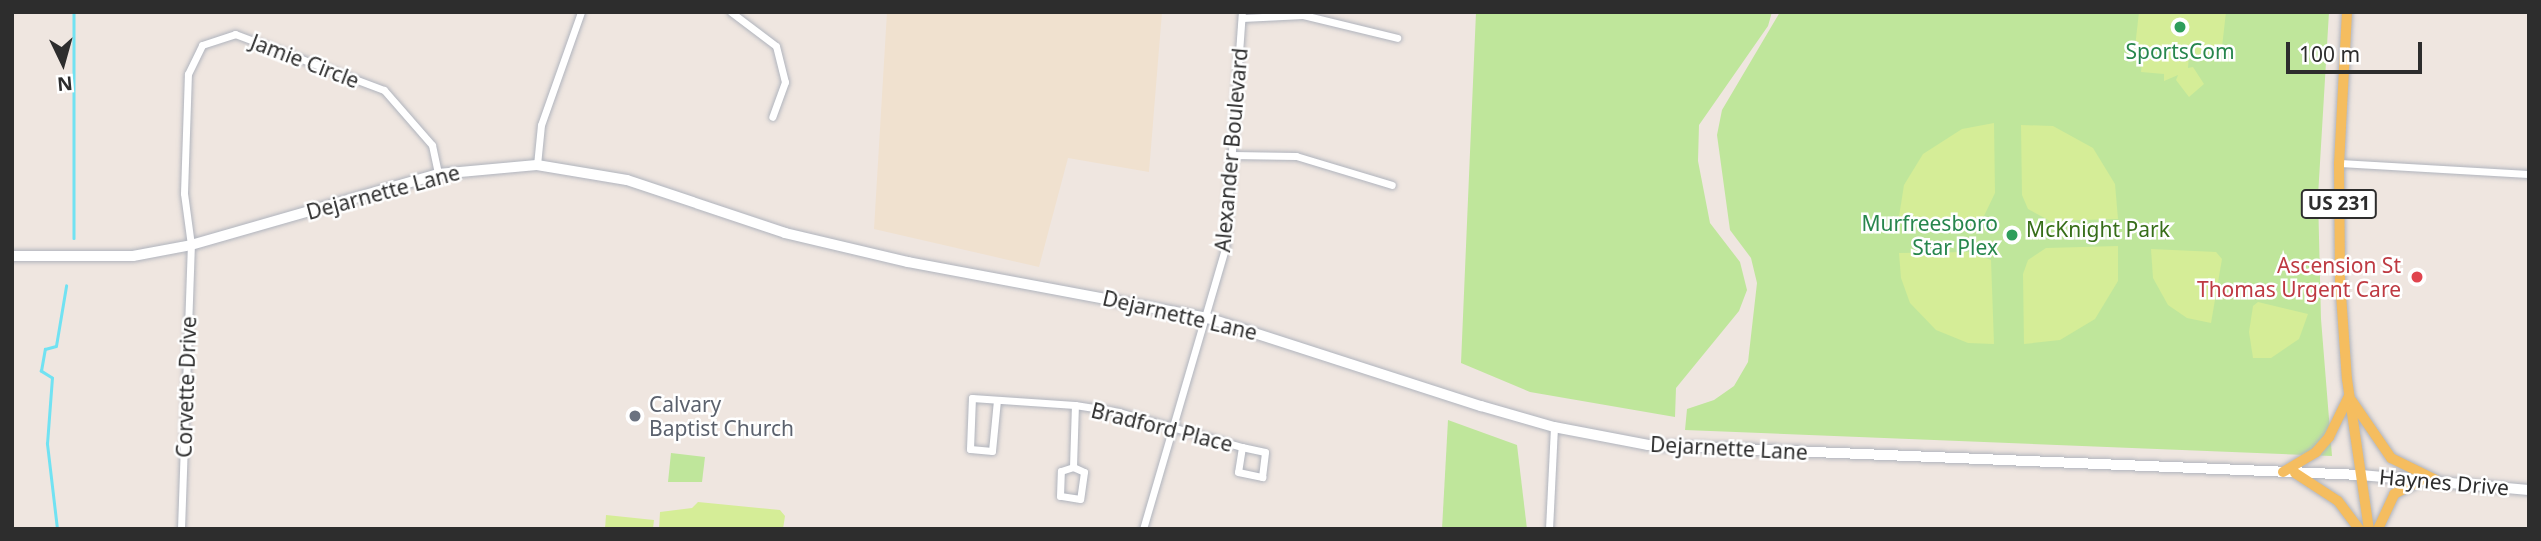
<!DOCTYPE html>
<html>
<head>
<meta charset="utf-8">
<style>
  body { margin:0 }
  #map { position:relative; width:2541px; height:541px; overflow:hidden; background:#efe6e0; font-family:"Noto Sans",sans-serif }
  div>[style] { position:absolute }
  .education>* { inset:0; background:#f0e1cf }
  .green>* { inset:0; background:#bfe69b }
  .pitch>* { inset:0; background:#d5ed97 }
  .stream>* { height:2.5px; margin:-1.25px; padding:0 1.25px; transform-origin:1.25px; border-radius:1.25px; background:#71e2f2 }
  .roads { filter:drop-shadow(0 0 2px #b0b4bd) drop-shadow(0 0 2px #b0b4bd) }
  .street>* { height:7px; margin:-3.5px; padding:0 3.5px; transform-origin:3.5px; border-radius:3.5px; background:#fff }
  .secondary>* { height:10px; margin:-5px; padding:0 5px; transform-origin:5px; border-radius:5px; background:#fff }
  .primary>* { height:10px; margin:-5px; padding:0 5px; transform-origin:5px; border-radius:5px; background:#f5bd5f }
  .dots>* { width:19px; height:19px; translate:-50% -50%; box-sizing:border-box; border:4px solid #fff; border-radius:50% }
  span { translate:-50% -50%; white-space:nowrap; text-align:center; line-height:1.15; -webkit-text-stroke:5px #fff; paint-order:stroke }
  .shield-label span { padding:2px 5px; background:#fff; border:2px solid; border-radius:5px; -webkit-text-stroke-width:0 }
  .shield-label { font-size:19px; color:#2d2d2d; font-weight:700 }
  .leisure-label { font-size:21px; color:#27864d }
  .right { translate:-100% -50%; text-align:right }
  .street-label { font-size:21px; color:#2d2d2d }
  .park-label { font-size:21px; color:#376e19 }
  .health-label { font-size:21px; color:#be3a42 }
  .worship-label { font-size:21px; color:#5b616d }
  .left { translate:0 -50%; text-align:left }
  .frame { position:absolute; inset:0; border:14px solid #2d2d2d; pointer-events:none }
  .north { position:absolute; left:28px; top:28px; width:70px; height:70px; -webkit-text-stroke:5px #fff; paint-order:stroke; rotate:175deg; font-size:19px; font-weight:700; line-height:28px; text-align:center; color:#2d2d2d }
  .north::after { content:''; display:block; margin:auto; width:24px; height:32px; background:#2d2d2d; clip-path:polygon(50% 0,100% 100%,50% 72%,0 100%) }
  .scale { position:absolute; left:2286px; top:42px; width:136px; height:32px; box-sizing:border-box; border:4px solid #2d2d2d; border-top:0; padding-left:9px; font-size:21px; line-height:24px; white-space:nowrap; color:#2d2d2d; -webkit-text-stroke:5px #fff; paint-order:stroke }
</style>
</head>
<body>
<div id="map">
  <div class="education">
    <div style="clip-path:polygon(887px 12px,1162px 12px,1149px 172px,1068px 158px,1039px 267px,874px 229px)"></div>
  </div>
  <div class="green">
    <div style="clip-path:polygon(1476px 12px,1772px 12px,1768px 26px,1699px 125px,1698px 161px,1710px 223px,1740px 262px,1747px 290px,1739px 311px,1676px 388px,1675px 417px,1530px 392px,1461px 363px)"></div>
    <div style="clip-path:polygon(1780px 12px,2329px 12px,2318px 196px,2321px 319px,2332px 456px,1685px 430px,1687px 409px,1714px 400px,1734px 386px,1748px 362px,1757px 283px,1751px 258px,1730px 230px,1717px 135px,1722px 110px)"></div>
    <div style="clip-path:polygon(1448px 420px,1517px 445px,1527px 529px,1442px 529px)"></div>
    <div style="clip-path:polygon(671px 453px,705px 457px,702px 482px,668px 482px)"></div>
  </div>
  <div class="pitch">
    <div style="clip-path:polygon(2139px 12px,2226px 12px,2221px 56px,2189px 54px,2188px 68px,2193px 67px,2204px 84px,2189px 97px,2176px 80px,2178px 75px,2164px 81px,2164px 74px,2141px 72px,2143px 49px,2135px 47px)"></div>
    <div style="clip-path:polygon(1994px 123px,1995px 193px,1984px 216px,1966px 221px,1898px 223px,1904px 185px,1923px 154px,1962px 129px)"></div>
    <div style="clip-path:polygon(2021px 125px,2053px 126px,2093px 148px,2115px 184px,2118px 219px,2050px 221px,2028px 209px,2022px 195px)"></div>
    <div style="clip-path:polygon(2118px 246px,2118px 281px,2095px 319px,2060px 340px,2024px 344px,2023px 274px,2028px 260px,2046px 248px)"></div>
    <div style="clip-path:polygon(2151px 249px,2216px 252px,2222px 259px,2211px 323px,2187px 318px,2168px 305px,2153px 278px)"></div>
    <div style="clip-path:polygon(1971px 252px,1991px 260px,1994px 344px,1968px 343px,1936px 330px,1910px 303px,1901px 278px,1899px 253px)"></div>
    <div style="clip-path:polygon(2258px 302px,2308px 314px,2299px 339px,2271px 358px,2253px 358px,2249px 332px,2253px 306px)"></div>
    <div style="clip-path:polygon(698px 502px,780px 510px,785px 516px,783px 529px,659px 529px,660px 512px,692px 508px)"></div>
    <div style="clip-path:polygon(606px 515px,654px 520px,653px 529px,605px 529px)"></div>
  </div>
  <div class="stream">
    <div style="left:74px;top:12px;width:226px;rotate:90deg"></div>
    <div style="left:57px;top:529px;width:86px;rotate:-96.7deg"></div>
    <div style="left:47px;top:444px;width:66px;rotate:-85.7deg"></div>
    <div style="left:52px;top:378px;width:13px;rotate:-148deg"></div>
    <div style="left:41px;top:371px;width:22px;rotate:-80deg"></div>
    <div style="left:45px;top:349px;width:11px;rotate:-15deg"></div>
    <div style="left:56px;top:346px;width:61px;rotate:-80.5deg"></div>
  </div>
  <div class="roads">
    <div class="street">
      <div style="left:731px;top:12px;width:56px;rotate:37.1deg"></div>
      <div style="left:776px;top:46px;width:37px;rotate:76deg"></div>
      <div style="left:785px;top:82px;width:37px;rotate:110deg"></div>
      <div style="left:1242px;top:18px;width:61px;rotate:-2.8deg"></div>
      <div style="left:1303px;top:15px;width:97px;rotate:13.7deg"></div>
      <div style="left:1232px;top:155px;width:64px;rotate:0.9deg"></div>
      <div style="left:1296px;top:156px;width:100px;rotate:16.8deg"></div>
      <div style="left:2339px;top:163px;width:190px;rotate:3.3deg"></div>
      <div style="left:537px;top:165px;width:40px;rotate:-84.3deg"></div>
      <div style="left:541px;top:125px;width:120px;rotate:-70.5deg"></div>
      <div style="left:997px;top:400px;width:51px;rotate:95.6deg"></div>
      <div style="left:992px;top:451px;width:22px;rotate:-175deg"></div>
      <div style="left:970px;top:449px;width:51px;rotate:-87.8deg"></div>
      <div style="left:972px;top:398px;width:103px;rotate:3.9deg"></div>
      <div style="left:1075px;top:405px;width:45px;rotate:9deg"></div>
      <div style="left:1119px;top:412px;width:128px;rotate:15.9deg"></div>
      <div style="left:1242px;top:447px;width:25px;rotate:99deg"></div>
      <div style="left:1238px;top:472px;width:25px;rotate:12deg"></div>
      <div style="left:1262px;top:477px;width:25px;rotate:-83deg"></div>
      <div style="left:1265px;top:452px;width:24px;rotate:-168deg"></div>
      <div style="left:1073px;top:467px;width:12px;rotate:24deg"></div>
      <div style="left:1084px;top:472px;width:27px;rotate:98deg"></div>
      <div style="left:1080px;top:499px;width:20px;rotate:-171deg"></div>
      <div style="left:1060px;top:496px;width:25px;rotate:-88deg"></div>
      <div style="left:1061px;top:471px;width:13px;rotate:-18deg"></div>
      <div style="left:1073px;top:467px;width:62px;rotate:-88.2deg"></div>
      <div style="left:181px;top:529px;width:284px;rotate:-88deg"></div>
      <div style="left:191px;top:245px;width:52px;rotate:-97.7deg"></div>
      <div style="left:184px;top:193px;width:119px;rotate:-88.1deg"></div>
      <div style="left:188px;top:74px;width:32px;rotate:-64deg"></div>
      <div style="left:202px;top:45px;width:35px;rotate:-18deg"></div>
      <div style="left:235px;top:34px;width:159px;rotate:20.6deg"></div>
      <div style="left:384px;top:90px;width:73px;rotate:48.9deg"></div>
      <div style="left:432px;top:145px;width:30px;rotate:78deg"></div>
      <div style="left:1143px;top:529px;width:293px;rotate:-73.7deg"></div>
      <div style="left:1225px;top:248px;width:237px;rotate:-85.9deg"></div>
      <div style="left:1549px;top:529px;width:102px;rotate:-87.2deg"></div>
    </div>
    <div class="secondary">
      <div style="left:12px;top:256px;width:121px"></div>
      <div style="left:133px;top:256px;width:59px;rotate:-10.7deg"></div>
      <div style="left:191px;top:245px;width:257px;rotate:-16deg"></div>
      <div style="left:438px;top:174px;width:99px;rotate:-5.2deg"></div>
      <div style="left:537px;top:165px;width:91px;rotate:9.5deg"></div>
      <div style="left:627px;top:180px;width:167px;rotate:18.5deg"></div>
      <div style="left:785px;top:233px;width:126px;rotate:13.3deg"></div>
      <div style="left:908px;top:262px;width:305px;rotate:10.6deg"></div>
      <div style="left:1208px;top:318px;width:287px;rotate:17.9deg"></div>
      <div style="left:1481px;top:406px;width:76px;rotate:16deg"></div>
      <div style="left:1554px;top:427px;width:96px;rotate:10.8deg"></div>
      <div style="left:1648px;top:445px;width:713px;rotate:2.41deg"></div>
      <div style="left:2360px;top:475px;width:170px;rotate:5.1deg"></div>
    </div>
    <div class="primary">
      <div style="left:2347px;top:12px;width:151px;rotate:93deg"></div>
      <div style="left:2339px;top:163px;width:117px;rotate:89.5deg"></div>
      <div style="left:2340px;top:280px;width:99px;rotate:86deg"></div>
      <div style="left:2347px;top:379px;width:152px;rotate:81.7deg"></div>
      <div style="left:2352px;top:401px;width:69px;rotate:55.6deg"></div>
      <div style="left:2391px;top:458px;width:50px;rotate:26.1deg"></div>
      <div style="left:2283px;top:472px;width:39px;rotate:-31deg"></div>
      <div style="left:2316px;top:452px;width:20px;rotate:-49deg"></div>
      <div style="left:2329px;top:437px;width:46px;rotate:-64deg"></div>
      <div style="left:2295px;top:473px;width:51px;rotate:33.1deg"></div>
      <div style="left:2338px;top:501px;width:35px;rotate:53deg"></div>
      <div style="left:2378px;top:529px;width:38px;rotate:-65deg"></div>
      <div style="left:2394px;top:494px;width:33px;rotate:-27deg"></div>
    </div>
  </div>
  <div class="dots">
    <div style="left:2180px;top:27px;background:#2e9e5b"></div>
    <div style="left:2012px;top:235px;background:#2e9e5b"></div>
    <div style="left:2417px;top:277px;background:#e0444e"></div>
    <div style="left:635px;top:416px;background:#6b7280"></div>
  </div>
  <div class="shield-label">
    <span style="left:2339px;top:204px">US 231</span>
  </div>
  <div class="leisure-label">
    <span style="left:2180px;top:51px">SportsCom</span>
    <span class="right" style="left:1998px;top:235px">Murfreesboro<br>Star Plex</span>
  </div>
  <div class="street-label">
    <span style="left:305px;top:61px;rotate:21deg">Jamie Circle</span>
    <span style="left:1231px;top:150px;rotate:-85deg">Alexander Boulevard</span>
    <span style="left:383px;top:192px;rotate:-15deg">Dejarnette Lane</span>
    <span style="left:1180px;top:315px;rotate:13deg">Dejarnette Lane</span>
    <span style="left:186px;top:387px;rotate:-88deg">Corvette Drive</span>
    <span style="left:1162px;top:427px;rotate:14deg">Bradford Place</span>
    <span style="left:1729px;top:448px;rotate:3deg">Dejarnette Lane</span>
    <span style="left:2444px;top:482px;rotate:5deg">Haynes Drive</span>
  </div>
  <div class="park-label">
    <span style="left:2098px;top:229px">McKnight Park</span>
  </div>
  <div class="health-label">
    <span class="right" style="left:2401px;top:277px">Ascension St<br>Thomas Urgent Care</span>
  </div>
  <div class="worship-label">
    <span class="left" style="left:649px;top:416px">Calvary<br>Baptist Church</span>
  </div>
  <div class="frame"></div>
  <div class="north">N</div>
  <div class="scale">100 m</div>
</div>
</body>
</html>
